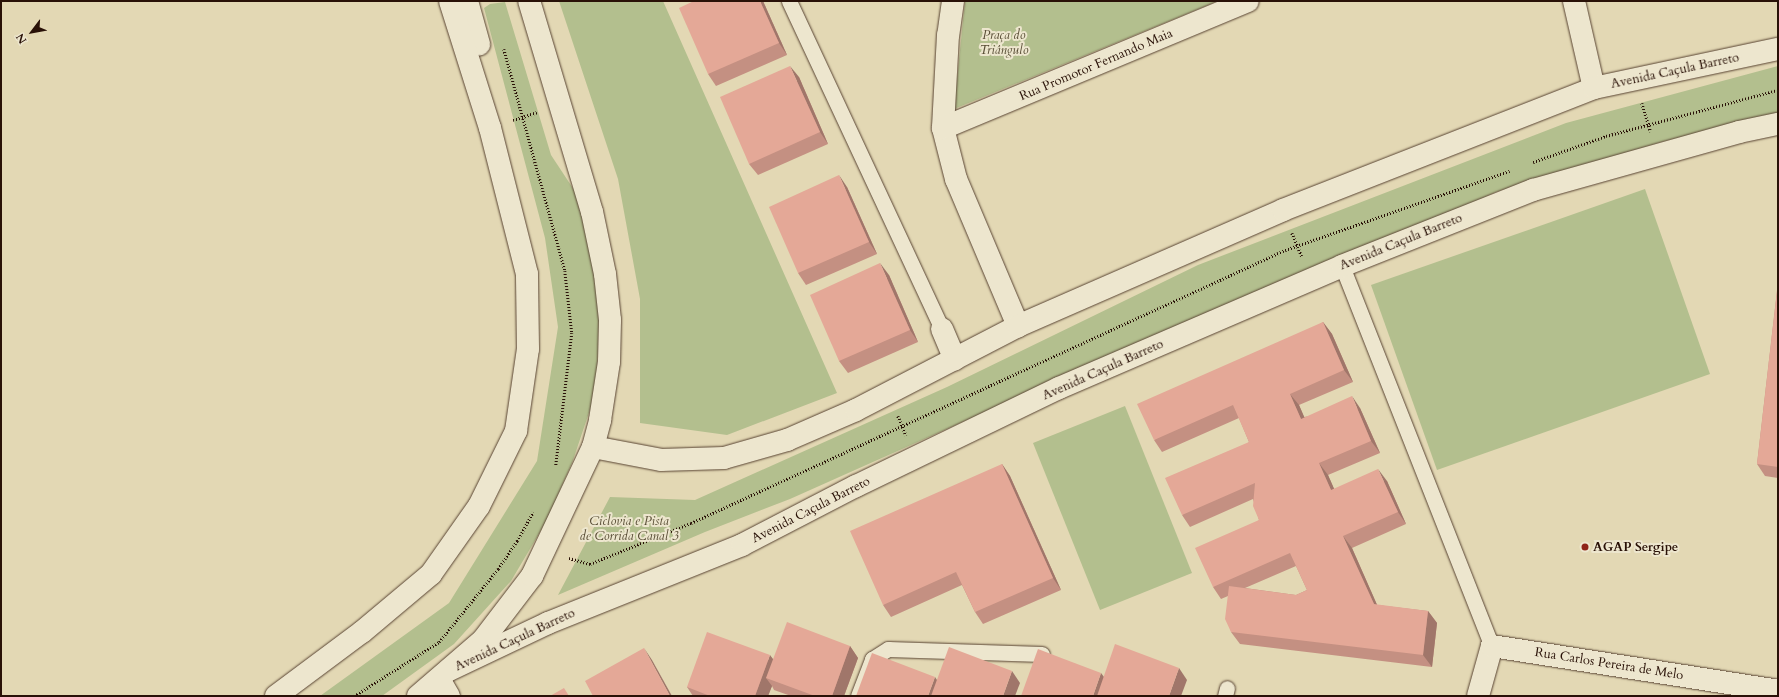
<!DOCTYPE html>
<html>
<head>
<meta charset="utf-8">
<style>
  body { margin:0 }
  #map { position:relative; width:1779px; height:697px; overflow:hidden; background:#e3d8b4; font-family:Cardo,serif }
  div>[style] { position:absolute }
  .green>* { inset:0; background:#b3bf8e }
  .path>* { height:2.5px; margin-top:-1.25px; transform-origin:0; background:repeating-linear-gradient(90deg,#291107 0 1px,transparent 0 3px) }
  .roads { filter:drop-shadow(0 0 1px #584332) drop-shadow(0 0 1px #584332) }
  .lane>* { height:15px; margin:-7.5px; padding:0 7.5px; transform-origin:7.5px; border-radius:7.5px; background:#ede6ce }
  .street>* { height:22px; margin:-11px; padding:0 11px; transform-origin:11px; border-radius:11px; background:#ede6ce }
  .secondary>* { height:22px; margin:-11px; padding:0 11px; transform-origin:11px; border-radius:11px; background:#ede6ce }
  .wall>* { inset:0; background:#c49082 }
  .shaded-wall>* { inset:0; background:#a0766a }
  .building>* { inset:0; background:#e4a897 }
  .dots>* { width:11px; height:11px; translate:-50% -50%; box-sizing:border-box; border:2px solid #ede6ce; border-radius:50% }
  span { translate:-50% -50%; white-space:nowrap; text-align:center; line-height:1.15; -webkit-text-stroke:4px #ede6ce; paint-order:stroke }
  .park-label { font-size:13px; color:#594e36; font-style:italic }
  .street-label { font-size:13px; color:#291107 }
  .poi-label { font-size:13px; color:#291107; font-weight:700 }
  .left { translate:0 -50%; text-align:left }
  .frame { position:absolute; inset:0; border:2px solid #291107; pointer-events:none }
  .north { position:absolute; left:12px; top:12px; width:40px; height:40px; -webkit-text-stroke:3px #ede6ce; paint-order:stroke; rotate:238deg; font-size:11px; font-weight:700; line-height:16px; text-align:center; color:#291107 }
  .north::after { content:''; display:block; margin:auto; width:14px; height:18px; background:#291107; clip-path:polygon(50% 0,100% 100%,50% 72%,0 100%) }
</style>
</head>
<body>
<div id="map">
  <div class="green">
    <div style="clip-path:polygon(559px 1px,663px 1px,837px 393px,727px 435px,640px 423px,640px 299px,618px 179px)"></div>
    <div style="clip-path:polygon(965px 1px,1218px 1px,954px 109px)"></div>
    <div style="clip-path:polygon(505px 2px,551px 155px,584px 205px,600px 310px,596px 392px,572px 463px,546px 522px,511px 581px,454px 644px,382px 696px,320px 696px,449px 603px,537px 461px,558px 327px,545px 238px,484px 8px,490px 4px)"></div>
    <div style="clip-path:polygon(1778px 66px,1778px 114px,1665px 141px,1496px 192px,1342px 266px,1205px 314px,790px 499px,705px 532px,558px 595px,610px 497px,695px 500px,947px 387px,1198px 265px,1566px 123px)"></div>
    <div style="clip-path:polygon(1645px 189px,1710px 374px,1437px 470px,1371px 285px)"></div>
    <div style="clip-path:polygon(1125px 406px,1192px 573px,1100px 610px,1033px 443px)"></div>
  </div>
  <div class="path">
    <div style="left:504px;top:49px;width:230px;rotate:74.6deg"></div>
    <div style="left:565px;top:271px;width:62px;rotate:83.6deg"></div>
    <div style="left:572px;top:333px;width:133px;rotate:96.9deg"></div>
    <div style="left:1642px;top:103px;width:30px;rotate:73deg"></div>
    <div style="left:513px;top:120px;width:25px;rotate:-18deg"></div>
    <div style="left:1533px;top:162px;width:77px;rotate:-19.6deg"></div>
    <div style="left:1606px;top:136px;width:178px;rotate:-15deg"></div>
    <div style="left:1292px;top:233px;width:25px;rotate:67deg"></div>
    <div style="left:898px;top:416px;width:21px;rotate:67deg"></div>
    <div style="left:569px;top:558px;width:22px;rotate:16deg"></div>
    <div style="left:590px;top:564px;width:109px;rotate:-22.1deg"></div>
    <div style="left:691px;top:523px;width:654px;rotate:-24.68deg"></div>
    <div style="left:1285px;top:250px;width:238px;rotate:-19.4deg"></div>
    <div style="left:354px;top:696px;width:101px;rotate:-32.4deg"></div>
    <div style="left:439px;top:642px;width:94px;rotate:-51.1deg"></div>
    <div style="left:498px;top:569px;width:34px;rotate:-56deg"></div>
    <div style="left:517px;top:541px;width:33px;rotate:-61deg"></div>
  </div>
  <div class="roads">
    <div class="lane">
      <div style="left:789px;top:1px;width:362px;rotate:65deg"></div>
      <div style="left:1342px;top:266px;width:409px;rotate:68.5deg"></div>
      <div style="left:858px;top:696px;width:40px;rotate:-69deg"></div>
      <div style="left:872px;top:659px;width:19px;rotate:-32deg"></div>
      <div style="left:888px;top:649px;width:154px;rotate:1.9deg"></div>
      <div style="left:1225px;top:696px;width:8px;rotate:-76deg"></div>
    </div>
    <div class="street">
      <div style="left:953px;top:1px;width:34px;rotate:98deg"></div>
      <div style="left:948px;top:35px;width:93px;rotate:93.1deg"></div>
      <div style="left:943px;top:128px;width:53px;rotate:75.7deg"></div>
      <div style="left:956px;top:179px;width:160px;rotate:67.1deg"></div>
      <div style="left:1574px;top:1px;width:89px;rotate:77.1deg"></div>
      <div style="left:943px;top:128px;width:330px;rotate:-22.6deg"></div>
      <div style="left:942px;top:329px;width:33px;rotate:67deg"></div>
      <div style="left:439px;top:679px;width:20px;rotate:60deg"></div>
      <div style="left:1478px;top:696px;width:52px;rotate:-74.4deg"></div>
      <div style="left:1492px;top:646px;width:290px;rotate:8.9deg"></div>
    </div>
    <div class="secondary">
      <div style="left:467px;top:1px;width:45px;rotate:74.4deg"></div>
      <div style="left:593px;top:447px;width:69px;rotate:10.8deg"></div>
      <div style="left:661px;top:460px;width:63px;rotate:-1.8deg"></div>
      <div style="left:724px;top:458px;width:66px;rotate:-15.9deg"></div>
      <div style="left:787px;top:440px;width:75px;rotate:-23.5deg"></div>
      <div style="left:856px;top:410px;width:182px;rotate:-27.4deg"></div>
      <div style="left:1018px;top:326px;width:289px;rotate:-23.6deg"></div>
      <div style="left:1283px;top:210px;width:334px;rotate:-21.4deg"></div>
      <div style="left:1594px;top:88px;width:188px;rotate:-12deg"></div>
      <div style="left:449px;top:670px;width:110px;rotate:-25.4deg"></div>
      <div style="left:548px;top:623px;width:209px;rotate:-21.9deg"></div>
      <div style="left:742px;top:545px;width:128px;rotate:-27.4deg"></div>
      <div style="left:856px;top:486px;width:225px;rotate:-25.8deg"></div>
      <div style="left:1059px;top:388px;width:308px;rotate:-23.3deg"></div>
      <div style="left:1342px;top:266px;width:206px;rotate:-21.7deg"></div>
      <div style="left:1533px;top:190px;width:214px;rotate:-15.7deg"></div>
      <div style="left:1739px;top:132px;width:40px;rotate:-12deg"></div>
      <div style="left:276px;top:696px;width:107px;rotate:-36.7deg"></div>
      <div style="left:362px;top:632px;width:90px;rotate:-40deg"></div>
      <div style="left:431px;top:574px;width:83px;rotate:-54.8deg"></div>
      <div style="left:479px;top:506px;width:84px;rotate:-63.7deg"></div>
      <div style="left:516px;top:431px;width:83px;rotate:-81.7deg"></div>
      <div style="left:528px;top:349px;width:75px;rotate:-90.8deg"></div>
      <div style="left:527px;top:274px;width:151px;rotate:-104.2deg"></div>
      <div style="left:490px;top:128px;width:133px;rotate:-107.5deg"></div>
      <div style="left:418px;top:696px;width:86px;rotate:-40.7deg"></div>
      <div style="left:483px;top:640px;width:81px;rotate:-52.6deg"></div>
      <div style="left:532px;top:576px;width:143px;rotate:-64.7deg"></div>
      <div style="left:593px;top:447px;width:28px;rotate:-75deg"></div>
      <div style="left:600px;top:420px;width:59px;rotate:-81.2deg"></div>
      <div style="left:609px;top:362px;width:42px;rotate:-88.6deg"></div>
      <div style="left:610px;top:320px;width:46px;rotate:-96.2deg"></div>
      <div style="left:605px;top:274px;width:63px;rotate:-101.8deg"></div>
      <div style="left:592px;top:212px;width:220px;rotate:-106.6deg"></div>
    </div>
  </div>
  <div class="wall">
    <div style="clip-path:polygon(763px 1px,787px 55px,716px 86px,708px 74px)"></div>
    <div style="clip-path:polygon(799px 77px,828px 144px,758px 175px,749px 164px)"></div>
    <div style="clip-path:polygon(847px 187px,877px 254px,806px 285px,798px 273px)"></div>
    <div style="clip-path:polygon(889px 275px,918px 342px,848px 373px,839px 361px)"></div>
    <div style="clip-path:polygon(1778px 282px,1778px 478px,1765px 476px,1757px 464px)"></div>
    <div style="clip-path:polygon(evenodd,1323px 322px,1332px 334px,1353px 382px,1299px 405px,1304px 417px,1360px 408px,1380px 453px,1328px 475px,1334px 489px,1387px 481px,1406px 524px,1352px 548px,1377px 605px,1428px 611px,1437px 623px,1432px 667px,1240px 644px,1231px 632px,1228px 596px,1221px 599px,1213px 587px,1259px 520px,1253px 499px,1190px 527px,1182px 515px,1249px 442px,1239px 418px,1162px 452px,1154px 440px,1323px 322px,1296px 566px,1307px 590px,1296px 595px,1245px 588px,1296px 566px)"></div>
    <div style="clip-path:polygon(1002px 464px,1010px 476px,1061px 590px,983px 624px,975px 612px,962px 585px,891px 617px,883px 605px)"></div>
    <div style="clip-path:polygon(850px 646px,858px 658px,844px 696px,791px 696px,774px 690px,772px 686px,768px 696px,693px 696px,687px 687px,773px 659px)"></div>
  </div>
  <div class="shaded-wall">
    <div style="clip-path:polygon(760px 1px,763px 1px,787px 55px,779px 43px)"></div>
    <div style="clip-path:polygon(790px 66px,799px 77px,828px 144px,820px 132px)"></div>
    <div style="clip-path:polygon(839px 175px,847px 187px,877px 254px,869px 242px)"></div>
    <div style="clip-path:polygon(880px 263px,889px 275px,918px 342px,910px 330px)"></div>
    <div style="clip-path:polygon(1323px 322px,1332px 334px,1353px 382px,1344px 370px)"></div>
    <div style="clip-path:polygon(1290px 394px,1299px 405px,1310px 430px,1301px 419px)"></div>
    <div style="clip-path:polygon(1352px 396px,1360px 408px,1380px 453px,1371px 441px)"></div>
    <div style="clip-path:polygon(1319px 463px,1328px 475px,1340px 502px,1331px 490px)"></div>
    <div style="clip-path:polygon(1002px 464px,1010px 476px,1061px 590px,1053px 578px)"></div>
    <div style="clip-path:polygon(1378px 469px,1387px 481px,1406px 524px,1398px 512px)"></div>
    <div style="clip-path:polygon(1343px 536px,1352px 548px,1382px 616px,1374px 604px)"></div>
    <div style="clip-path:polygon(1428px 611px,1437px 623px,1432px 667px,1423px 655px)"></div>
    <div style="clip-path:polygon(850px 646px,858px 658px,844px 696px,832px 696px)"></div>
    <div style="clip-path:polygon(644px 648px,652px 660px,672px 696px,670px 696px)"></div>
    <div style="clip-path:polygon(770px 655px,779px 667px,766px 678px,772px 686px,768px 696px,755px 696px)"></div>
    <div style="clip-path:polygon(1179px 668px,1187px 680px,1181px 696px,1169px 696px)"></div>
    <div style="clip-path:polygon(1012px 671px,1020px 683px,1015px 696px,1003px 696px)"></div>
    <div style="clip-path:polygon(1101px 673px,1110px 685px,1105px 696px,1093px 696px)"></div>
    <div style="clip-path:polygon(935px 677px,943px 689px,940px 696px,928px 696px)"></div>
  </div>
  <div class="building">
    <div style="clip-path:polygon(694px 1px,760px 1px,779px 43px,708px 74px,679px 8px)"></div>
    <div style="clip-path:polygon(790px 66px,820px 132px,749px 164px,720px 97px)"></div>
    <div style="clip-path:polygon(839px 175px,869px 242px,798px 273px,769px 207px)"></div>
    <div style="clip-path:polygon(880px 263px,910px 330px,839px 361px,810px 295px)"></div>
    <div style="clip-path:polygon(1778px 282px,1778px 467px,1757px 464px)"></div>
    <div style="clip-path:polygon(1323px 322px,1344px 370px,1290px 394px,1301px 419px,1352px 396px,1371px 441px,1319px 463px,1331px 490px,1378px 469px,1398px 512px,1343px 536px,1374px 604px,1428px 611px,1423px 655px,1231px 632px,1225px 619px,1229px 586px,1296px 595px,1307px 590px,1290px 553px,1213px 587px,1195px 548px,1259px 520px,1253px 506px,1255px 483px,1182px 515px,1165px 478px,1249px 442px,1233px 405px,1154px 440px,1137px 404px)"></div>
    <div style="clip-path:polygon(1002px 464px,1053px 578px,975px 612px,956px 572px,883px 605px,850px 531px)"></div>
    <div style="clip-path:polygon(787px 622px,850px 646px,832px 696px,815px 696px,766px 678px)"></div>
    <div style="clip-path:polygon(707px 632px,770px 655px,755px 696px,710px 696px,687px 687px)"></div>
    <div style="clip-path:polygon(1115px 644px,1179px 668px,1169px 696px,1097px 696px)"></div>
    <div style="clip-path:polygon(949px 647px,1012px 671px,1003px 696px,931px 696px)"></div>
    <div style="clip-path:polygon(644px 648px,670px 696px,593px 696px,585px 681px)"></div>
    <div style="clip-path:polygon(1038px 649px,1101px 673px,1093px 696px,1021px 696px)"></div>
    <div style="clip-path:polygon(872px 653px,935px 677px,928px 696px,856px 696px)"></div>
    <div style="clip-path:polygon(564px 688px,569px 696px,550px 696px)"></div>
  </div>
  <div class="dots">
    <div style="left:1585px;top:547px;background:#8f2418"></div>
  </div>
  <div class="park-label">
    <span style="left:1004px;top:43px">Praça do<br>Triângulo</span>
    <span style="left:629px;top:529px">Ciclovia e Pista<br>de Corrida Canal 3</span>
  </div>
  <div class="street-label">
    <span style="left:1096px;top:65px;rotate:-23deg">Rua Promotor Fernando Maia</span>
    <span style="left:1675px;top:71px;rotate:-12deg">Avenida Caçula Barreto</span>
    <span style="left:1401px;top:242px;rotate:-22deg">Avenida Caçula Barreto</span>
    <span style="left:1103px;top:370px;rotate:-24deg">Avenida Caçula Barreto</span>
    <span style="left:811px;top:510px;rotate:-27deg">Avenida Caçula Barreto</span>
    <span style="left:515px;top:640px;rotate:-25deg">Avenida Caçula Barreto</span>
    <span style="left:1609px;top:664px;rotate:9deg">Rua Carlos Pereira de Melo</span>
  </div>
  <div class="poi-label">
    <span class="left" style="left:1593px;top:547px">AGAP Sergipe</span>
  </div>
  <div class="frame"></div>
  <div class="north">N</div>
</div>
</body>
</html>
